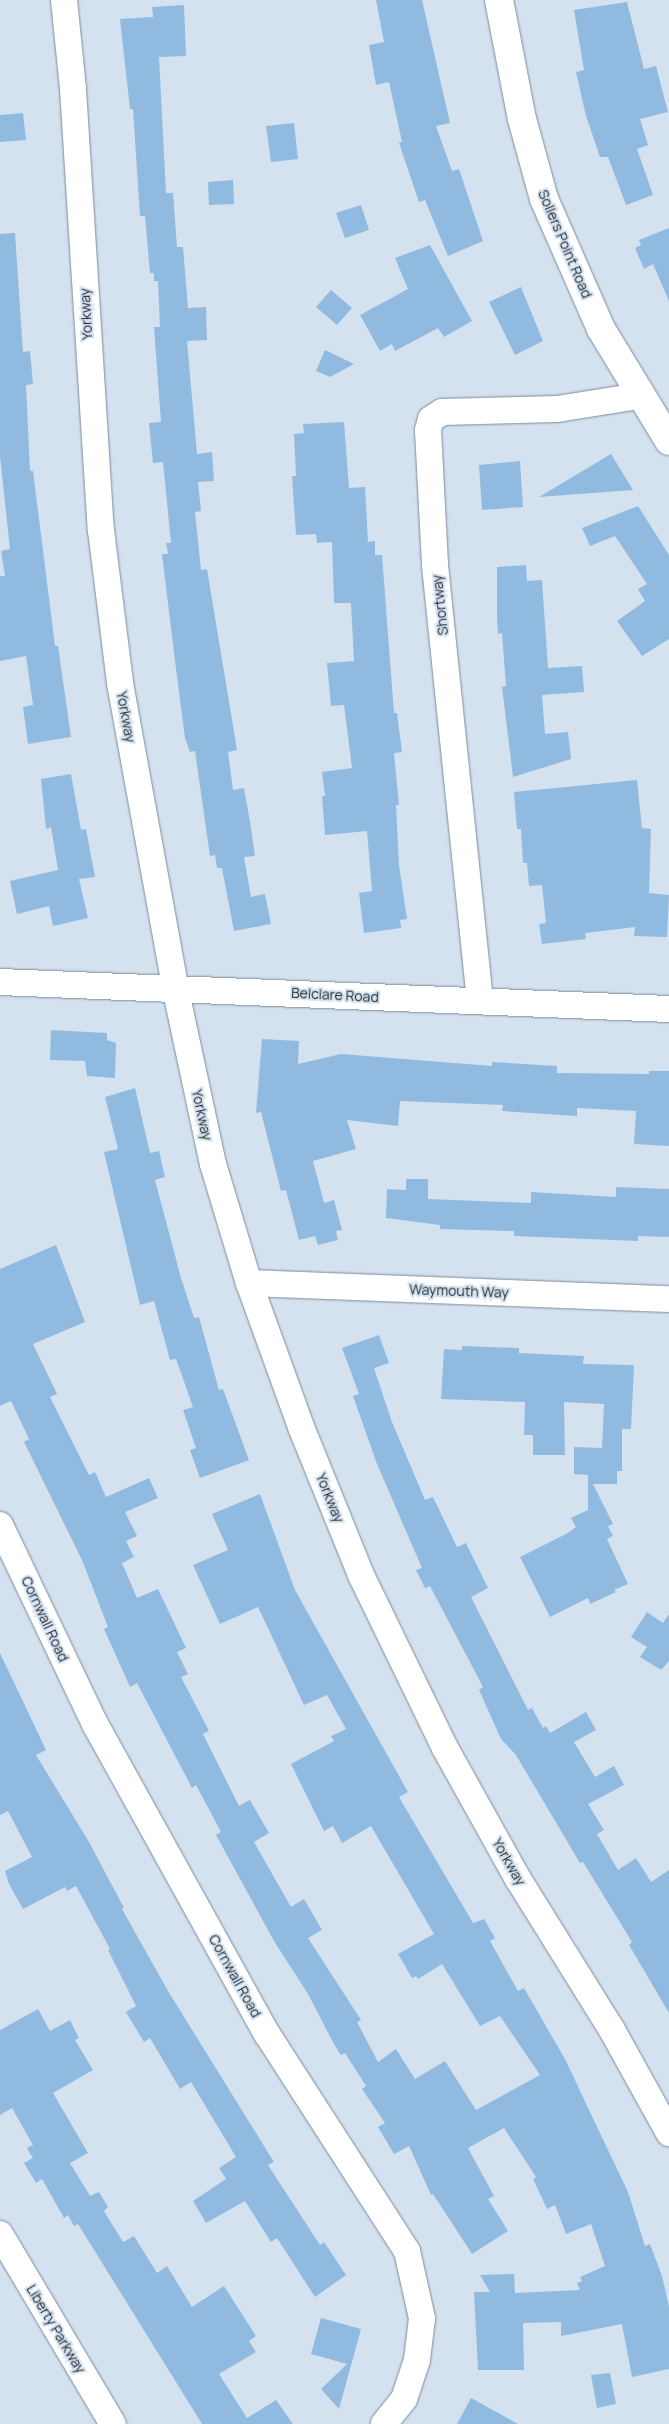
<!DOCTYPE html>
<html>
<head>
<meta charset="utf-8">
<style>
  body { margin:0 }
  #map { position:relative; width:669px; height:2424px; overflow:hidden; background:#d4e2f0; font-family:Manrope,sans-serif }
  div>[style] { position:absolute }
  .building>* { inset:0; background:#91bae0 }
  .roads { filter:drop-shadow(0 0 1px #7f8c99) drop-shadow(0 0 1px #7f8c99) }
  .minor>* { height:26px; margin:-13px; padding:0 13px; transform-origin:13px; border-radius:13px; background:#fff }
  .major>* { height:28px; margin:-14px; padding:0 14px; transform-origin:14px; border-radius:14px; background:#fff }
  span { translate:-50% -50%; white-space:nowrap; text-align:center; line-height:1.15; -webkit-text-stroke:4px #d4e2f0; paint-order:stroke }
  .street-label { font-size:14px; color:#262c31 }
</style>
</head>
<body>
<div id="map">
  <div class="building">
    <div style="clip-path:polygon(376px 0,422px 0,450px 123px,436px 126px,452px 171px,459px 169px,483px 241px,448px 256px,425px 200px,419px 202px,399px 143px,402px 142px,389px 82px,376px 85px,369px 45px,384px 42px)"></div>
    <div style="clip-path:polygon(627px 2px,644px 69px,656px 66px,668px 112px,640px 119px,648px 145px,637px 149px,653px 195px,626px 205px,608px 157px,600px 157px,586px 116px,576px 72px,584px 70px,574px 10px)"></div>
    <div style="clip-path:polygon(184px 5px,186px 56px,159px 57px,166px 193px,173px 193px,177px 247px,183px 247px,188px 308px,206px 307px,207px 340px,187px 341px,197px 454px,212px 452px,214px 481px,198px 482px,201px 511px,195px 512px,201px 570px,207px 569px,237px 750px,228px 752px,233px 790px,244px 788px,251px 828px,255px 856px,244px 857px,251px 897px,265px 894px,271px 924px,234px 931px,222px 868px,217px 868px,215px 855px,210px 856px,195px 751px,190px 752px,185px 738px,175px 661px,162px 554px,168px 554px,166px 543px,171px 543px,163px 462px,153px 463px,149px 423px,161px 422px,154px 327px,160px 327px,158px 281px,154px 281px,154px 273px,150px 273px,145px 216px,140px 216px,133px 109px,130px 109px,120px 19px,153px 17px,152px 7px)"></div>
    <div style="clip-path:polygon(23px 113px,26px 140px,0 142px,0 115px)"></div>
    <div style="clip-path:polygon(294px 123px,298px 159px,271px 162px,266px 126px)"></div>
    <div style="clip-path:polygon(233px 180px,234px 204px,209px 205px,208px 182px)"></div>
    <div style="clip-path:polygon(361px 205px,369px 230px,345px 238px,336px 213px)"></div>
    <div style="clip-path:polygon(669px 228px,669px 301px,653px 264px,644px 269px,635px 248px,641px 245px,639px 240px)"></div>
    <div style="clip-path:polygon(15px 233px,23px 352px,30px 351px,33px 384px,26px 385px,30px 471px,33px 471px,55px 646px,58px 646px,71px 737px,28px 744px,23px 707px,33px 705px,26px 656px,0 661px,0 576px,5px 576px,1px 551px,10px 549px,0 456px,0 234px)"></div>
    <div style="clip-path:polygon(430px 245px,472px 321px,444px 337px,438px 328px,395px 351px,392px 344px,380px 351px,360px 315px,408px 289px,395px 258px)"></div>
    <div style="clip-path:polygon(521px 287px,543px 341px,515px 355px,489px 302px)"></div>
    <div style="clip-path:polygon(331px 290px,352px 308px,337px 325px,316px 307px)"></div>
    <div style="clip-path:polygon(325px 350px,354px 364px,330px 377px,316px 371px)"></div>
    <div style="clip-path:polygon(344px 422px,349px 488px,365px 487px,368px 542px,375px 541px,375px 555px,382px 555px,394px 713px,397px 713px,402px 752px,394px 753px,399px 805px,396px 805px,399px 865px,407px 919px,400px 920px,401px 928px,364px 933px,359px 893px,372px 891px,367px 831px,325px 835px,322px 796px,325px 796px,322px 772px,352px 768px,344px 705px,331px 706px,327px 663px,354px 661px,351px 603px,334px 603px,332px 542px,317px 543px,316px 534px,296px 535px,292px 476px,296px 476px,294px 434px,304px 433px,303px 424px)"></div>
    <div style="clip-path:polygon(611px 454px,633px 490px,539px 497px)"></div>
    <div style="clip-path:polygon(520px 461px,523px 507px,482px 510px,479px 465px)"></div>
    <div style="clip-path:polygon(638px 506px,669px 555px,669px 639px,642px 656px,617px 621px,645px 601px,638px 589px,647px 584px,615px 536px,590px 546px,582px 528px)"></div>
    <div style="clip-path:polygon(526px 565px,527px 581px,542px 580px,548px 668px,582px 666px,584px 692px,542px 695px,545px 734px,568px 732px,571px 759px,513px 777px,502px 687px,506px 686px,502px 633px,498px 634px,497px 618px,497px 567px)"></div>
    <div style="clip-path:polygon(71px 774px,81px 830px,86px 829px,95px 877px,79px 879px,88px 918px,53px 926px,49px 906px,17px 914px,10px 881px,58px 870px,51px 827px,46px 829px,41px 779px)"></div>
    <div style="clip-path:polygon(637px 780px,642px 828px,651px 829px,649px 893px,669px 895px,667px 937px,634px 936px,635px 927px,585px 933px,586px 939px,542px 944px,539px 924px,546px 923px,542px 885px,529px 886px,527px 863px,523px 863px,521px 829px,517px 829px,514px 792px)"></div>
    <div style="clip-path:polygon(51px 1030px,107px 1033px,107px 1040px,116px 1043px,115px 1078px,87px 1076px,85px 1061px,50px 1060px)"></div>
    <div style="clip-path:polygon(262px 1039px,299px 1041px,298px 1064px,341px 1054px,492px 1066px,492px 1062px,557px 1066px,557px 1073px,649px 1074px,649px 1071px,669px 1071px,669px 1146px,634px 1144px,636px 1111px,577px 1108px,577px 1116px,502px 1111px,503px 1105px,400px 1101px,398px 1126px,347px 1120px,356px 1149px,313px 1161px,324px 1203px,334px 1200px,342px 1230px,336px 1231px,338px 1240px,318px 1245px,315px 1236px,299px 1240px,286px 1190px,281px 1191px,261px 1112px,256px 1113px)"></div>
    <div style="clip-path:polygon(135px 1088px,150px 1153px,159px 1151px,165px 1177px,155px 1180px,181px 1278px,194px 1318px,199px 1317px,219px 1390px,223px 1389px,249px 1460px,200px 1478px,190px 1450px,196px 1448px,183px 1410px,193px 1407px,176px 1359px,170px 1360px,154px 1301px,140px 1305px,104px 1152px,118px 1149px,105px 1097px)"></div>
    <div style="clip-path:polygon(406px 1179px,428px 1179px,428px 1199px,531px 1203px,531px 1192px,616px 1197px,616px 1187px,669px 1189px,669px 1237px,638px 1236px,638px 1241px,514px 1236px,514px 1231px,440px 1229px,440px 1225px,386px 1218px,387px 1189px,406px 1190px)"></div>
    <div style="clip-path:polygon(56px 1245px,85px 1322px,33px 1344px,57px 1394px,50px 1397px,89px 1475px,95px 1472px,106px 1497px,149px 1478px,158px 1498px,125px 1512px,137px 1536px,126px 1541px,134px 1557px,122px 1563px,137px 1598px,158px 1589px,186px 1648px,177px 1652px,188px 1674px,181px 1677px,209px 1731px,203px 1734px,239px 1806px,250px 1800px,269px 1833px,254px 1842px,291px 1907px,304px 1899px,322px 1930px,308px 1938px,361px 2020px,357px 2022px,378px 2062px,396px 2049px,415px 2079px,445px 2061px,476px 2110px,540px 2075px,500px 2016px,480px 2026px,442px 1964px,418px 1979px,416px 1976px,412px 1978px,398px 1954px,434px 1934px,371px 1826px,342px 1843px,333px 1826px,324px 1831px,291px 1764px,334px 1741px,331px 1736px,346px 1729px,327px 1695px,304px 1705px,258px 1607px,220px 1624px,193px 1565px,228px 1550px,212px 1514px,260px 1494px,295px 1590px,408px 1792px,399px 1797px,473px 1923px,484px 1919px,495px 1938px,490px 1941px,518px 1991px,524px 1988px,565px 2059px,599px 2131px,628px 2192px,645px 2246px,650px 2244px,662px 2276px,669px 2307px,669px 2369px,632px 2377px,622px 2324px,561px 2336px,561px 2322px,523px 2323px,524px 2370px,478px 2370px,474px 2292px,490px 2292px,480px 2275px,514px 2274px,515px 2293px,580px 2290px,577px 2283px,582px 2281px,580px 2277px,605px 2266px,591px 2224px,566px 2234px,555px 2205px,547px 2209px,533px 2179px,536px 2177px,504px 2128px,468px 2148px,494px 2196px,488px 2199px,508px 2231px,472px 2254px,433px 2194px,431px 2195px,409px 2146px,394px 2154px,378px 2127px,385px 2123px,362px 2089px,366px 2086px,345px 2053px,341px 2055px,335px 2046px,308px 1994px,274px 1941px,216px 1835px,221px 1832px,196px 1785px,192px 1788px,137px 1683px,130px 1687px,104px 1629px,108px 1627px,82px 1560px,24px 1442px,29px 1439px,11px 1401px,0 1406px,0 1269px)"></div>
    <div style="clip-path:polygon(379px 1335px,389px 1363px,374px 1368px,392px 1422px,425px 1500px,433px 1497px,457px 1547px,466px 1543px,488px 1588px,471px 1597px,528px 1710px,532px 1708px,543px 1728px,546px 1726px,550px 1733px,586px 1712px,596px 1730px,574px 1742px,595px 1777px,614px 1766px,624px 1785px,588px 1804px,604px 1830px,597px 1834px,618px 1870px,636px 1858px,651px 1882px,669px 1870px,669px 2013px,629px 1945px,632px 1942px,583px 1862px,580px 1863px,516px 1755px,501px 1739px,479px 1690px,483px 1687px,430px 1586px,425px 1588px,416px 1570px,422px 1568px,377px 1464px,353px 1396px,359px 1394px,342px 1348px)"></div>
    <div style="clip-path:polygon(462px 1346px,519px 1348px,519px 1353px,584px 1356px,583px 1364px,634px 1365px,631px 1429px,622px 1429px,622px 1471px,617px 1471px,617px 1484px,593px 1484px,613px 1524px,608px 1526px,613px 1536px,607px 1539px,628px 1584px,614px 1590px,616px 1592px,590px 1604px,588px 1598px,550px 1617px,520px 1557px,568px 1533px,576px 1527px,571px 1518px,588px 1510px,588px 1475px,574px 1474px,574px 1447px,602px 1448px,604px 1404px,564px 1402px,565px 1455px,533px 1455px,533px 1435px,524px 1435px,525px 1402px,441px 1399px,444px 1349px,462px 1350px)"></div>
    <div style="clip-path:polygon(647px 1612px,663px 1623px,669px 1614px,669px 1661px,661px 1670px,640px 1657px,647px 1647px,631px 1637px)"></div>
    <div style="clip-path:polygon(0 1653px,46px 1750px,36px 1755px,89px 1842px,124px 1908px,122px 1909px,168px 1991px,274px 2162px,268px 2165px,320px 2245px,324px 2242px,346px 2275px,315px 2297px,277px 2238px,271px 2242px,245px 2201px,206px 2223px,193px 2201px,226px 2179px,219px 2168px,236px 2157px,191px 2082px,180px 2089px,150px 2038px,144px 2042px,126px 2012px,136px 2006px,108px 1950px,110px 1949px,76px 1886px,67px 1891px,65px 1887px,23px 1909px,9px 1884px,5px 1871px,32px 1857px,8px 1811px,0 1815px)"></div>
    <div style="clip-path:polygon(38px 2009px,50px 2031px,70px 2020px,79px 2038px,75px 2040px,93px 2070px,53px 2093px,88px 2153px,70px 2163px,90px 2196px,99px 2192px,108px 2207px,104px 2211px,123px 2242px,134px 2236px,157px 2273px,167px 2266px,192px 2307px,224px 2286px,256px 2336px,249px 2341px,256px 2352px,219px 2374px,247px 2418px,276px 2400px,293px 2424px,202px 2424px,78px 2224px,74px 2226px,68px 2215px,64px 2218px,42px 2179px,36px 2183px,24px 2163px,33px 2158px,27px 2148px,33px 2145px,12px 2108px,0 2115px,0 2030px)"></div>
    <div style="clip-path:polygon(321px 2318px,361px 2329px,339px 2409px,321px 2389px,347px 2364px,311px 2354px)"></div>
    <div style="clip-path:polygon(610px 2373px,616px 2404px,597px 2408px,591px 2375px)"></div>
    <div style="clip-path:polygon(471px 2398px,518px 2424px,457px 2424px)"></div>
  </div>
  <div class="roads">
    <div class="minor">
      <div style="left:64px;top:0;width:89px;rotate:84.2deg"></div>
      <div style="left:73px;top:89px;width:442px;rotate:86.4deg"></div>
      <div style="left:101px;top:530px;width:154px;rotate:82.9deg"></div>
      <div style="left:120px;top:683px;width:309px;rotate:79.7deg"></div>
      <div style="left:175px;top:987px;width:181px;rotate:77.9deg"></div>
      <div style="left:213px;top:1164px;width:124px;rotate:73.2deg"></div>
      <div style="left:249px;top:1283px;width:153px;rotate:70.1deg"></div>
      <div style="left:301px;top:1427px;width:160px;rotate:67.9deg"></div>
      <div style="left:361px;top:1575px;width:192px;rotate:64.1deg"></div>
      <div style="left:445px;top:1748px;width:150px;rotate:60.9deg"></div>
      <div style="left:518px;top:1879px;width:178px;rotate:58.1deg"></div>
      <div style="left:612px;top:2030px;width:118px;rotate:61deg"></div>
      <div style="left:0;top:982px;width:670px;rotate:2.31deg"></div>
      <div style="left:480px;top:1001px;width:439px;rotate:-95.9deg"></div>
      <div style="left:435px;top:564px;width:134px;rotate:-93deg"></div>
      <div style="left:428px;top:430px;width:11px;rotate:-75deg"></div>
      <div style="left:431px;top:419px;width:13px;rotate:-32deg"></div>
      <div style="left:442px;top:412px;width:115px;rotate:-1.5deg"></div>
      <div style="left:557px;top:409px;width:83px;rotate:-9deg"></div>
      <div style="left:249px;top:1283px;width:420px;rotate:2.2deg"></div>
      <div style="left:0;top:1525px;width:221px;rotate:64.5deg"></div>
      <div style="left:95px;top:1724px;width:355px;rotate:61deg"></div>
      <div style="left:267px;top:2034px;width:258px;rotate:57.2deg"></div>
      <div style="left:407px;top:2251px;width:69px;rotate:77.4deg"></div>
      <div style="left:422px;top:2318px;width:42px;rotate:96.8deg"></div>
      <div style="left:417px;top:2360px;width:41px;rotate:108.4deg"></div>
      <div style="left:404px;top:2399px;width:32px;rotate:129deg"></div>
      <div style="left:0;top:2234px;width:221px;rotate:59.3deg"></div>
    </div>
    <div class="major">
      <div style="left:499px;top:0;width:121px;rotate:79.1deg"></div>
      <div style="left:522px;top:119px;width:83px;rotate:74.6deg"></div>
      <div style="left:544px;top:199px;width:142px;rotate:66.3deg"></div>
      <div style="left:601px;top:329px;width:131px;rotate:58.7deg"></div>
    </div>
  </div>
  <div class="street-label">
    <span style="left:565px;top:244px;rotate:67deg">Sollers Point Road</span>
    <span style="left:86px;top:314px;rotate:-93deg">Yorkway</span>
    <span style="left:440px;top:605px;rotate:-96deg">Shortway</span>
    <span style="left:126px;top:717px;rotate:80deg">Yorkway</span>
    <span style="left:335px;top:995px;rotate:3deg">Belclare Road</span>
    <span style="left:202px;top:1115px;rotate:78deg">Yorkway</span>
    <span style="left:459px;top:1291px;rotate:2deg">Waymouth Way</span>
    <span style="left:330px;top:1498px;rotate:68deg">Yorkway</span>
    <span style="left:45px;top:1619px;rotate:65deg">Cornwall Road</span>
    <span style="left:509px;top:1862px;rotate:60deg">Yorkway</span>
    <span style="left:235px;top:1976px;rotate:61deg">Cornwall Road</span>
    <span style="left:56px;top:2329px;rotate:59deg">Liberty Parkway</span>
  </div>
</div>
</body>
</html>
